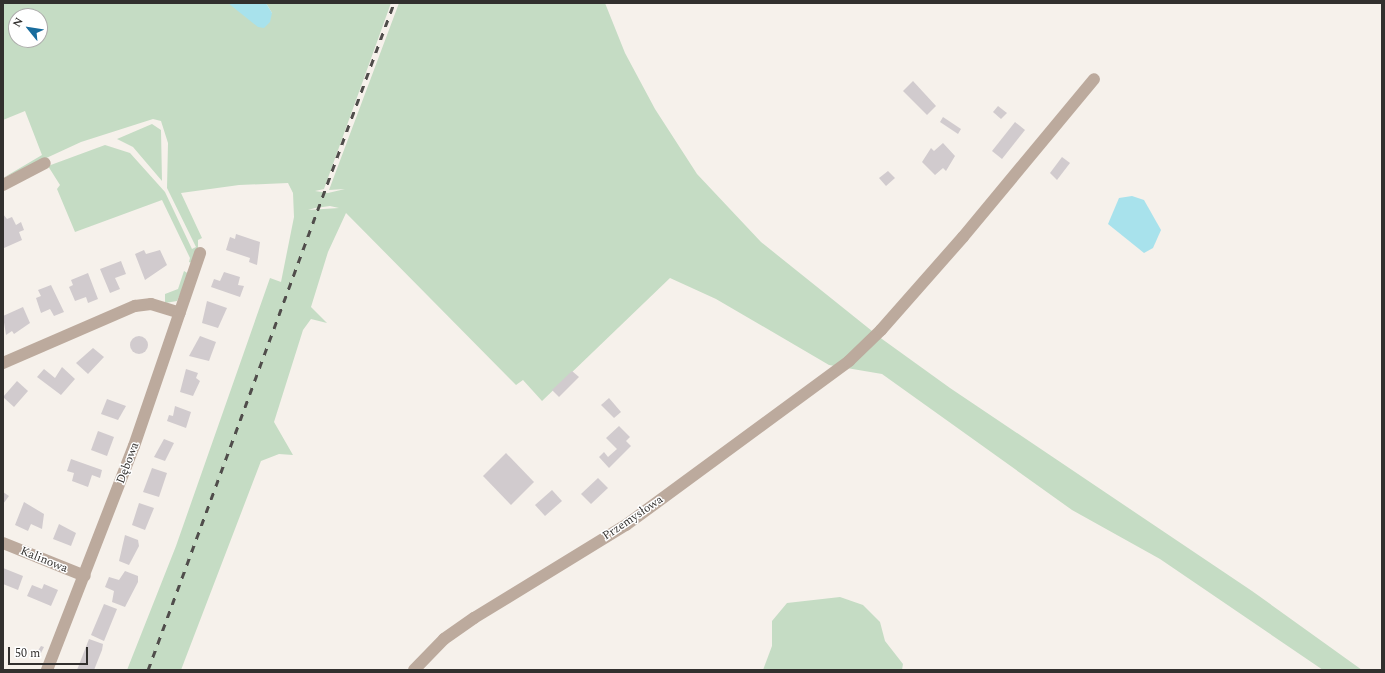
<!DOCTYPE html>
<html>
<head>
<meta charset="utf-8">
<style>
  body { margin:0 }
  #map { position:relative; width:1385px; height:673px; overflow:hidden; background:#f6f1eb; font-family:Spectral,serif }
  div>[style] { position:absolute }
  .green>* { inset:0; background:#c5dcc4 }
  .water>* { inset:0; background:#a8e2ec }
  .building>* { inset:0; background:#d1cbce }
  .round { border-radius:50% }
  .minor>* { height:12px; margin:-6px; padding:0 6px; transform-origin:6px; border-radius:6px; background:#bcaa9d }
  .rail>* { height:3px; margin-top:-1.5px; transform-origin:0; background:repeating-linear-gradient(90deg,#504d4b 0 7px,transparent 0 14px) }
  span { translate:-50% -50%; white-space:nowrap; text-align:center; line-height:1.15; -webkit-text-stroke:3px #fff; paint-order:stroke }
  .street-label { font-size:12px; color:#32302e }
  .frame { position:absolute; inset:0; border:4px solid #32302e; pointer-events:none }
  .north { position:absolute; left:8px; top:8px; width:40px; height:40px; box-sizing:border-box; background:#fff; border:1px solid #adacab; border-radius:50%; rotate:300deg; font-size:11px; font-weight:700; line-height:16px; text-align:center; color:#32302e }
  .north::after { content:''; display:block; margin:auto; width:14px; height:18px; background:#186c9d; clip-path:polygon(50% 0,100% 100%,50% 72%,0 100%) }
  .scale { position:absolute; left:8px; top:647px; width:80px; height:18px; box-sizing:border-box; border:2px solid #32302e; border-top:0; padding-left:5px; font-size:12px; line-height:14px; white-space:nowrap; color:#32302e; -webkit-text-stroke:3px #fff; paint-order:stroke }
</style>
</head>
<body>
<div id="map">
  <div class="green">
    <div style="clip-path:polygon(evenodd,3px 3px,228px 3px,272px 13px,266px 3px,391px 3px,324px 189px,315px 191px,328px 193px,345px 189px,329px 190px,399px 3px,605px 3px,625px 53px,655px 109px,697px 174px,761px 242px,882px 339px,950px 388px,1252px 591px,1362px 670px,1323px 670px,1160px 559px,1072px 510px,882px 374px,829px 365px,716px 299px,670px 278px,542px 401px,523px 380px,516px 385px,346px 213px,328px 252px,311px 307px,327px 323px,311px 319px,303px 330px,274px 422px,293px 455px,279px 454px,261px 461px,181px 670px,127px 670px,176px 546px,270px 278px,281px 282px,294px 217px,293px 193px,288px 183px,239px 185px,181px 193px,202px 238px,198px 240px,198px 247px,192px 263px,189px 262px,190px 258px,162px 200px,75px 232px,57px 189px,60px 185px,48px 166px,105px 145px,130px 153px,165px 192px,192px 249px,196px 247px,167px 188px,168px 143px,161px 121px,153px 119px,81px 142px,3px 178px,42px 155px,25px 111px,3px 120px,3px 3px,16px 16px,40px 16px,40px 40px,16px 40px,16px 16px,3px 3px,330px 206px,339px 208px,308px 210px,315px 208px,330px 206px)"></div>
    <div style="clip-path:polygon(152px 124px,161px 130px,162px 181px,133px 147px,117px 139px)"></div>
    <div style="clip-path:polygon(184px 271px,189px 274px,177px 301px,165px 303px,165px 294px,178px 289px)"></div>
    <div style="clip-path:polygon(840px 597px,863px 605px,880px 622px,885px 641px,903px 664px,902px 670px,763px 670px,772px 646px,772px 621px,787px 603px)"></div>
  </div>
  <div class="water">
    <div style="clip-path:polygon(228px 3px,266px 3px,272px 13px,270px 22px,264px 28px,258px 27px)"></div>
    <div style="clip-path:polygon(1132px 196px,1144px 200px,1161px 230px,1153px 248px,1144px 253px,1108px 224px,1119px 198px)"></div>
  </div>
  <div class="building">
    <div style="clip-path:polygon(913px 81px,936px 106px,927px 115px,903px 91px)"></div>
    <div style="clip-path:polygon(998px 106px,1007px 113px,1001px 119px,993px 112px)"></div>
    <div style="clip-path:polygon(943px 117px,961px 129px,958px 134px,940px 122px)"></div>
    <div style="clip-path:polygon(1015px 122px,1025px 130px,1002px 159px,992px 151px)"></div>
    <div style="clip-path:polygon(943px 143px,955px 156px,946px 171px,943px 168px,935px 175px,922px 162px,931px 148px,934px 151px)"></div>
    <div style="clip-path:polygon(1062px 157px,1070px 163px,1057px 180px,1050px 173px)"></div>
    <div style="clip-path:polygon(888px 171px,895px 178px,886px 186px,879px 178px)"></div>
    <div style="clip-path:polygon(3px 214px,7px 219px,12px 217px,16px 225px,21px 222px,24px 230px,19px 232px,22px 240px,4px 248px)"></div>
    <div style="clip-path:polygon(236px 234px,260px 242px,257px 265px,249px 262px,250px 258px,226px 250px,230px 237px,235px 239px)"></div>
    <div style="clip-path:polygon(144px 250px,146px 254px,160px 250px,167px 265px,145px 280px,135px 254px)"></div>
    <div style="clip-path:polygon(121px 261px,126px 274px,115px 278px,120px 289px,110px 293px,100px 269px)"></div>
    <div style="clip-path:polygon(224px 272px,240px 277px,238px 285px,244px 286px,240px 297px,211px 287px,214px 279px,220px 281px)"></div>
    <div style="clip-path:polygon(88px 273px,98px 299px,88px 303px,86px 297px,75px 301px,69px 287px,73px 285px,71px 280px)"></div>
    <div style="clip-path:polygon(51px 285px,64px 312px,54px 316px,50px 309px,41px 313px,36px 298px,41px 296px,38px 290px)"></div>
    <div style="clip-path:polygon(207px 301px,227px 308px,218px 328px,202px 323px)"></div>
    <div style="clip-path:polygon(23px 307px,30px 323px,14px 334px,12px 331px,6px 335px,3px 316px)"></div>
    <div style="clip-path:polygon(200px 336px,216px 342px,209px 361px,189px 356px)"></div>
    <div class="round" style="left:130px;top:336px;width:18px;height:18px"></div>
    <div style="clip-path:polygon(93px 348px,104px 357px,88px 374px,76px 363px)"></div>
    <div style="clip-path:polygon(62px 367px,75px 379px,61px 395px,37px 377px,44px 369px,55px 378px)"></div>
    <div style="clip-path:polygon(186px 369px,198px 373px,196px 378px,200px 381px,193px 396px,180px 392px)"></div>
    <div style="clip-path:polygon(572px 371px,579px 377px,559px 397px,552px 390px)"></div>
    <div style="clip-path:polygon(17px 381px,28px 391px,14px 407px,3px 397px)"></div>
    <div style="clip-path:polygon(609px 398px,621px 412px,614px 418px,601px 405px)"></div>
    <div style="clip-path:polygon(107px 399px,126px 406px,118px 420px,101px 414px)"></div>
    <div style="clip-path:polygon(175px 406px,191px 412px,186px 428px,167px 421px,169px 415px,173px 416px)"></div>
    <div style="clip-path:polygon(619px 426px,630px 437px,626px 441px,631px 446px,609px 468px,599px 457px,604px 452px,608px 457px,617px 449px,606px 438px)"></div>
    <div style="clip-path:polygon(98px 431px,114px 437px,107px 456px,91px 450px)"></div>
    <div style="clip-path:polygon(164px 439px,174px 443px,165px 461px,154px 457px)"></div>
    <div style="clip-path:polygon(506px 453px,534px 482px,511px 505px,483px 476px)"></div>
    <div style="clip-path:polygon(71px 459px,102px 470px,100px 478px,92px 475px,88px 487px,72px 481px,74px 473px,67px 471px)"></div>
    <div style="clip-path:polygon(152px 468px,167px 473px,159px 497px,143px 492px)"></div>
    <div style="clip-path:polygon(598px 478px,608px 488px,591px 504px,581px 494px)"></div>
    <div style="clip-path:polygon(552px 490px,562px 501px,545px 516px,535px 505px)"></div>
    <div style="clip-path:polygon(3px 492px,9px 496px,3px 504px)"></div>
    <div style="clip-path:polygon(24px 502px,44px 514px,42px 529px,31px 524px,28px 531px,15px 525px)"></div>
    <div style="clip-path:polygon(139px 503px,154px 508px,145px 530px,132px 525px)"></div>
    <div style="clip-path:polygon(59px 524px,76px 533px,71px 546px,53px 539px)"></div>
    <div style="clip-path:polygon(125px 535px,138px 540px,139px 546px,129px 565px,119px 561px)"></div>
    <div style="clip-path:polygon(3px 568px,23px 576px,18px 590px,3px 584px)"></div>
    <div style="clip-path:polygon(125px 571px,138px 576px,138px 582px,125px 607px,112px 602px,114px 591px,105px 587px,109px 577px,119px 580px)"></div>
    <div style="clip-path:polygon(44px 584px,58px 590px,51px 606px,27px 596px,32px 585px,42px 589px)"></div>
    <div style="clip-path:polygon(104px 604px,117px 609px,104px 641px,91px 635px)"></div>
    <div style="clip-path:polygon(89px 639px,103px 644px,102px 650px,94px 670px,77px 670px)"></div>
    <div style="clip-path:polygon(41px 646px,44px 647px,41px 653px,37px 652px)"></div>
  </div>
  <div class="minor">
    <div style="left:3px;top:185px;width:47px;rotate:-27.6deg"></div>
    <div style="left:3px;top:363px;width:144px;rotate:-23.4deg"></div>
    <div style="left:135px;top:306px;width:16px;rotate:-7deg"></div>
    <div style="left:151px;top:304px;width:30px;rotate:17deg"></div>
    <div style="left:3px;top:543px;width:88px;rotate:21.9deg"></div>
    <div style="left:47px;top:670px;width:240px;rotate:-68.8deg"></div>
    <div style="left:134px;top:446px;width:204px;rotate:-71.1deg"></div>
    <div style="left:414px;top:670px;width:43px;rotate:-45.9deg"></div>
    <div style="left:444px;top:639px;width:37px;rotate:-35deg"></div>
    <div style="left:474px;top:618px;width:178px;rotate:-31.5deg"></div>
    <div style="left:626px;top:525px;width:277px;rotate:-36.3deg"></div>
    <div style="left:849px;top:361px;width:45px;rotate:-44.1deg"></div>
    <div style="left:881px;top:330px;width:124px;rotate:-48.6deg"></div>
    <div style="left:963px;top:237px;width:205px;rotate:-50.3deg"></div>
  </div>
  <div class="rail">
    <div style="left:148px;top:670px;width:711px;rotate:-69.76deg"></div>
  </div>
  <div class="street-label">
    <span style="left:128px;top:463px;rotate:-69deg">Dębowa</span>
    <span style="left:633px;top:518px;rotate:-34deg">Przemysłowa</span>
    <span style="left:44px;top:560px;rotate:22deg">Kalinowa</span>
  </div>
  <div class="frame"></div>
  <div class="north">N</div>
  <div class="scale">50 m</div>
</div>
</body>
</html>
